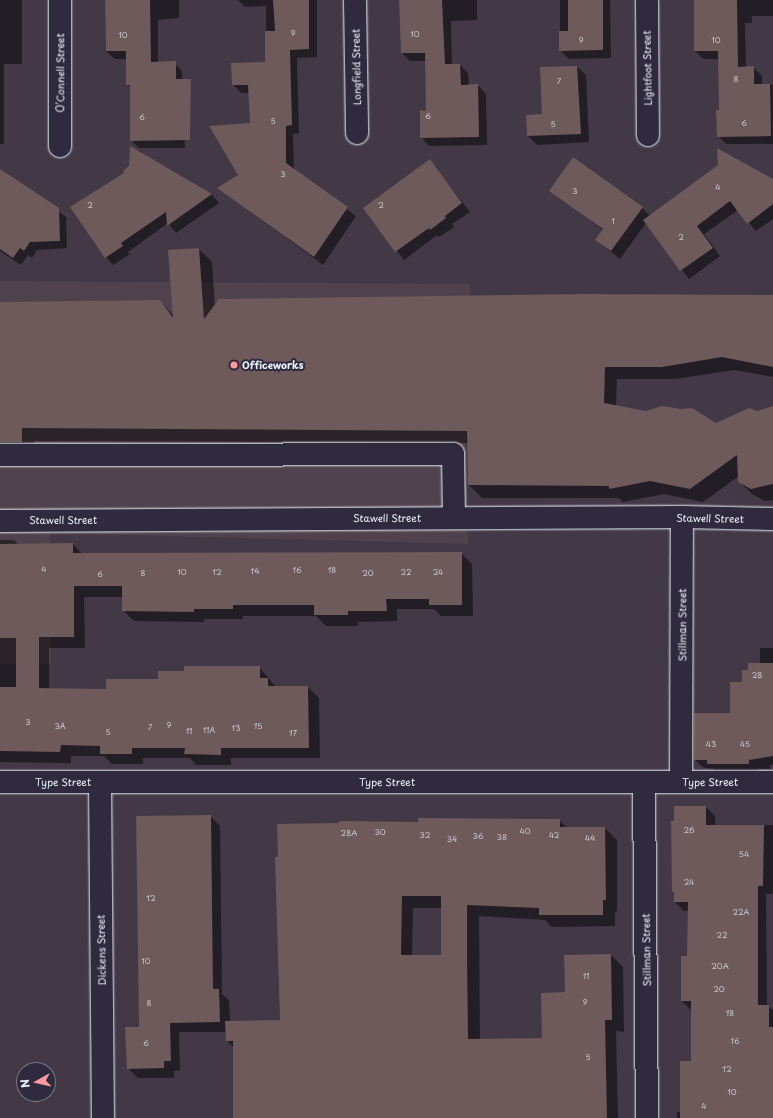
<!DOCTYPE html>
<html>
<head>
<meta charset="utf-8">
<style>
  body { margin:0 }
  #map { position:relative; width:773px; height:1118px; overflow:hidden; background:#423846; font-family:"Playpen Sans",sans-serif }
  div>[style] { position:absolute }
  .built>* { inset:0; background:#4f424c }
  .shadow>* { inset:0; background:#0007 }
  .building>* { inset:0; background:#6e595b }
  .roads { filter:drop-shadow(0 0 1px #e8f1f8) drop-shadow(0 0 1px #e8f1f8) }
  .minor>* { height:22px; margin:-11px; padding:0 11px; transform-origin:11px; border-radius:11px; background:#2f2a3d }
  .dots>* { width:11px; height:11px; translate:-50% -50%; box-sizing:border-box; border:2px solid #2f2a3d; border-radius:50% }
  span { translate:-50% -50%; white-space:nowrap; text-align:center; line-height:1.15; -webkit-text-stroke:4px #2f2a3d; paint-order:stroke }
  .number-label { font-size:8px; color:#cacbd1 }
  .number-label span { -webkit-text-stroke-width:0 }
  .street-label { font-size:10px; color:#e8f1f8 }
  .poi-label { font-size:10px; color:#e8f1f8; font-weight:700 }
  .left { translate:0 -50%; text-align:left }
  .north { position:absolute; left:16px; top:1062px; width:40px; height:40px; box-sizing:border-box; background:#2f2a3d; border:1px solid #797a88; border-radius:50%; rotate:262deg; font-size:11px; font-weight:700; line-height:16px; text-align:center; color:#e8f1f8 }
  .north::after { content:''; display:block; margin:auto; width:14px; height:18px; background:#ff9aa2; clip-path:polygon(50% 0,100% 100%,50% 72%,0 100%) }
</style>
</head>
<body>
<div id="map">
  <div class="built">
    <div style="clip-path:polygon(0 281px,470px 284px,466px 431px,468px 544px,50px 533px,51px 664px,0 664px)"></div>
  </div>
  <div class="shadow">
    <div style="clip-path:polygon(0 0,22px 0,22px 64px,4px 64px,4px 144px,0 144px)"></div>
    <div style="clip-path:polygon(106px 0,179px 0,179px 18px,158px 20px,158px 63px,173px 62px,182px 71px,185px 148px,139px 148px,131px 140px,131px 88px,127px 84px,127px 59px,115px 59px,106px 51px)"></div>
    <div style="clip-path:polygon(238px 0,317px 0,317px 57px,297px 58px,299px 133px,293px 134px,294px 170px,356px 216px,323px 265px,219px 188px,239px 176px,251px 124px,249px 93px,241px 93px,233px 84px,266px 63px,266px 6px,245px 7px)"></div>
    <div style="clip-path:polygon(400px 0,477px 0,477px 20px,451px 21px,452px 65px,460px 65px,468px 73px,469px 85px,478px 85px,486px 94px,487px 145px,429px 146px,421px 137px,427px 112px,426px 61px,410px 61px,402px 53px)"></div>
    <div style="clip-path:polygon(560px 0,610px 0,611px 58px,569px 59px,560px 50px)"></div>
    <div style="clip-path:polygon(694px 0,773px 0,773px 16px,752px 16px,752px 23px,745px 23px,746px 67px,753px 67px,762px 76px,762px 85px,773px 85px,773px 144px,726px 144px,718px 136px,720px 111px,719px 59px,703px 59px,695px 51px)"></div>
    <div style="clip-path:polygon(577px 67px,586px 75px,589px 142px,537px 145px,528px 136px)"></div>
    <div style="clip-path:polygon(131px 148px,212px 195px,219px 203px,176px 233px,168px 223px,128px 252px,130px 254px,113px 265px,106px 257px,125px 173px,130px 167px)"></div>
    <div style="clip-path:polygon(430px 161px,470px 212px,452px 224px,454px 227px,439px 237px,437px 235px,404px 260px,365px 208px)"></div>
    <div style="clip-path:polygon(0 170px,66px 217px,67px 248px,37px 250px,32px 258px,28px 255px,21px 265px,0 251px)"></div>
    <div style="clip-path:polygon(773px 180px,773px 219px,756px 231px,738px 210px,704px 234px,720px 256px,689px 279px,646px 223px,620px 259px,596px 240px,603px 230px,551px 190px,642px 208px,650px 216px)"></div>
    <div style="clip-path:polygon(199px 249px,212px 262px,215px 306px,773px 296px,773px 377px,735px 370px,675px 379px,617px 379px,616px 406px,716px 424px,773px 407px,773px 500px,765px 501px,752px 494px,739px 481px,739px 476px,703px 502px,664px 494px,623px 502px,619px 498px,482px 498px,469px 485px,468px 443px,34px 441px,34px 454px,0 455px,0 303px,160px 301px,173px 315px)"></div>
    <div style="clip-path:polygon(0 540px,14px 540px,19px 545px,73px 544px,82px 554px,461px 553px,472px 564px,473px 616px,441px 616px,434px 609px,397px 609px,397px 621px,358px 622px,358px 626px,326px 626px,316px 616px,243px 616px,243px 619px,204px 619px,204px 622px,134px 621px,123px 610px,123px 597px,84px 597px,85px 648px,49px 648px,49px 689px,107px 690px,259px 667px,276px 687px,308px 687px,319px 698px,320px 758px,231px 758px,231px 765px,196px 765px,190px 758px,143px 758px,143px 764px,112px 764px,104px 756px,71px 756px,71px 763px,0 762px)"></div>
    <div style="clip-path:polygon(760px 648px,773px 648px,773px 765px,770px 765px,770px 769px,757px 769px,757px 773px,717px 772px,713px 769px,704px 768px,695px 760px,731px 714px,749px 671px,760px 664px)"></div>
    <div style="clip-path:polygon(706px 807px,715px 816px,715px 826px,773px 825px,773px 891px,772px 894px,766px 894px,767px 1006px,773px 1010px,773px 1118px,677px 1118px,677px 1112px,681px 1112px,692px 1062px,691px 1010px,682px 1001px,688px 957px,689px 911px,684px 911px,675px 902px,673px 891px,675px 821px)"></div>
    <div style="clip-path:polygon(evenodd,210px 816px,220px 826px,222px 994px,229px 1000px,230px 1021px,281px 1021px,419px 823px,559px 820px,567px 828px,605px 828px,617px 840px,617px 911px,615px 912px,615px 926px,552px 927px,545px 920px,479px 916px,480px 1040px,543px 1039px,567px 993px,611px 955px,623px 967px,624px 1032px,616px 1031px,618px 1118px,235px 1118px,234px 1048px,227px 1041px,226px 1032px,179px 1032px,180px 1070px,174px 1071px,174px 1078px,138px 1078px,128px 1068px,210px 816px,413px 908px,442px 908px,442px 956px,412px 956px,413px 908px)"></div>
  </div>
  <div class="building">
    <div style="clip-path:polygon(105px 0,150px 0,151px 62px,176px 61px,176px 79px,191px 79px,190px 140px,130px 141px,130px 85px,126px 85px,126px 51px,106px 51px)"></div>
    <div style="clip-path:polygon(273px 0,309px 0,309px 49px,290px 50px,292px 125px,286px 126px,286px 163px,348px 207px,314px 257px,217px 188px,238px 175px,209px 126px,250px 123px,248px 85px,232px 85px,231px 63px,265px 62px,265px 31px,275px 31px)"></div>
    <div style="clip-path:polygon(399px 0,442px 0,445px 64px,460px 64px,461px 85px,478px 84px,479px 137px,420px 138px,420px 110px,426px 111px,425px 53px,401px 53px)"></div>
    <div style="clip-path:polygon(568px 0,603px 0,603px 50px,559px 51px,559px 31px,568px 31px)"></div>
    <div style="clip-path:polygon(694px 0,737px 0,738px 67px,754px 66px,754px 84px,770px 84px,771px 136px,717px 137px,716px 110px,719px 110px,718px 51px,694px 51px)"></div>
    <div style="clip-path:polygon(577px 66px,581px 134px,527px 136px,526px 115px,542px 114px,540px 67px)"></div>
    <div style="clip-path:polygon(130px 146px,212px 194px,167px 226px,166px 212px,121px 243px,123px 246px,105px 258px,70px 207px,124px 173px,123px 171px,129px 166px)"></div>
    <div style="clip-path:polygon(717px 148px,773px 179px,773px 204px,747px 224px,730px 201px,697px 226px,713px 248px,680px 271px,643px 220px,718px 165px)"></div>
    <div style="clip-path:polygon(573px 157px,643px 207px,611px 251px,595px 240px,603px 229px,549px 191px)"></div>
    <div style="clip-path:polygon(430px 159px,462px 203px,445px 216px,446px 218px,430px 230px,429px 228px,395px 252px,363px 208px)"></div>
    <div style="clip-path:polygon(0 169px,59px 208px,60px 241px,30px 242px,24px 251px,20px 248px,13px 258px,0 249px)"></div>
    <div style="clip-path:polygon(199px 248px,204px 319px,219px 299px,585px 294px,773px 295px,773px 367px,722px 357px,662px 367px,605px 367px,604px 403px,646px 411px,662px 406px,681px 409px,692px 408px,716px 423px,749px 408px,757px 411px,773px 406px,773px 484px,751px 489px,738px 482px,737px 455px,690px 489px,650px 481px,609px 489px,609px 486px,468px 485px,467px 431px,22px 428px,22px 442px,0 442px,0 302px,160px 300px,173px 318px,168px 250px)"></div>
    <div style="clip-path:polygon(73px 543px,73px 553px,462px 552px,462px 605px,429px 605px,429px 599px,386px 599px,387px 611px,348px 611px,348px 615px,314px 615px,314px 605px,233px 605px,233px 609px,194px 609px,194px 612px,122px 611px,122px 586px,74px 586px,74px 637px,39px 637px,39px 688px,106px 689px,106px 679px,158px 679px,158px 671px,184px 671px,184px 666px,260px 666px,260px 678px,268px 678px,268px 686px,308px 686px,309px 748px,221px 748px,221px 755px,184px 754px,185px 748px,132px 748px,132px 754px,100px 754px,100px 746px,61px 745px,60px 752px,0 751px,0 687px,16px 687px,16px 638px,0 638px,0 544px)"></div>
    <div style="clip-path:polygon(748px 663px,773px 663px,773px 756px,749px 760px,749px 764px,707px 764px,707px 760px,694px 760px,694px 713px,730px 713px,730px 682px,742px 682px,742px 670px,748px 670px)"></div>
    <div style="clip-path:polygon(674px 806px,706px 806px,706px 825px,764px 825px,763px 886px,758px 886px,758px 1005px,769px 1005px,769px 1027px,773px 1027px,773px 1118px,680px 1118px,680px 1061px,691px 1061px,691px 1001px,681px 1001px,681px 956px,687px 956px,688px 902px,674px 902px,674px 892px,672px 892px,671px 821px,674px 821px)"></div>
    <div style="clip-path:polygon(211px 815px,213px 989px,219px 989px,220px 1022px,170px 1023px,171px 1061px,164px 1061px,164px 1068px,127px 1069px,125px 1027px,139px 1027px,136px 816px)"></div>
    <div style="clip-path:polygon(evenodd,418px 818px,560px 819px,560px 827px,605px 827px,606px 900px,603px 900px,603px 915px,539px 915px,539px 908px,467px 905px,467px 955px,468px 1039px,542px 1038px,541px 993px,565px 992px,564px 955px,611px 954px,612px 1020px,605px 1020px,607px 1118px,233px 1118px,233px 1041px,226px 1041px,225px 1021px,280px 1020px,275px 857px,278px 857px,277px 824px,339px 823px,340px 821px,418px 822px,418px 818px,402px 896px,441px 896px,441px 955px,401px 955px,402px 896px)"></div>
  </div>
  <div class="roads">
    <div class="minor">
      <div style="left:355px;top:0;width:133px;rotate:89.1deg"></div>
      <div style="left:647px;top:0;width:135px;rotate:89.6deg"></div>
      <div style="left:60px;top:146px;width:146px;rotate:-90deg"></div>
      <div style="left:0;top:455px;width:453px;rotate:-0.1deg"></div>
      <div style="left:453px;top:454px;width:64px;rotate:89.1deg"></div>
      <div style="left:0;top:521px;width:682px;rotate:-0.34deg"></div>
      <div style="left:682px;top:517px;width:91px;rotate:1.3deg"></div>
      <div style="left:0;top:782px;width:773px"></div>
      <div style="left:100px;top:782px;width:336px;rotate:89.5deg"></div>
      <div style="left:644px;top:782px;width:336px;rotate:89.5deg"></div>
      <div style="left:681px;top:782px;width:265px;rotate:-89.8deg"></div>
    </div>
  </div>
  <div class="dots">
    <div style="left:234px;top:365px;background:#ff9aa2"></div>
  </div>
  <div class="number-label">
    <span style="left:293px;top:34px">9</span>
    <span style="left:415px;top:35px">10</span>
    <span style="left:123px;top:36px">10</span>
    <span style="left:581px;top:41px">9</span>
    <span style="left:716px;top:41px">10</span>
    <span style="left:736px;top:80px">8</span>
    <span style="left:559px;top:82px">7</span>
    <span style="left:428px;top:117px">6</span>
    <span style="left:142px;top:118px">6</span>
    <span style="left:273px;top:122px">5</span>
    <span style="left:744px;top:124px">6</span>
    <span style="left:553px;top:125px">5</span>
    <span style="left:283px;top:175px">3</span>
    <span style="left:718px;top:188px">4</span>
    <span style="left:575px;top:192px">3</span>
    <span style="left:90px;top:206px">2</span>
    <span style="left:381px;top:206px">2</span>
    <span style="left:613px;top:222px">1</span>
    <span style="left:681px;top:238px">2</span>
    <span style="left:44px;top:570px">4</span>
    <span style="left:297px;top:571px">16</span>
    <span style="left:332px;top:571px">18</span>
    <span style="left:255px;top:572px">14</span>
    <span style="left:182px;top:573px">10</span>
    <span style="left:217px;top:573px">12</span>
    <span style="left:406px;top:573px">22</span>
    <span style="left:438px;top:573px">24</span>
    <span style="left:143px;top:574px">8</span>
    <span style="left:368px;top:574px">20</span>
    <span style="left:100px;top:575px">6</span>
    <span style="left:757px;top:676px">28</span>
    <span style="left:28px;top:723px">3</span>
    <span style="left:169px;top:726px">9</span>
    <span style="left:60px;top:727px">3A</span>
    <span style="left:258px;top:727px">15</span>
    <span style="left:150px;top:728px">7</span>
    <span style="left:236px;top:729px">13</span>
    <span style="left:209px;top:731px">11A</span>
    <span style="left:189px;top:732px">11</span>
    <span style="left:108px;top:733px">5</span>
    <span style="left:293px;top:734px">17</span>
    <span style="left:711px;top:745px">43</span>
    <span style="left:745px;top:745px">45</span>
    <span style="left:689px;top:831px">26</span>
    <span style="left:525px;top:832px">40</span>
    <span style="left:380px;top:833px">30</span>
    <span style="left:349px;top:834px">28A</span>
    <span style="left:425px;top:836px">32</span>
    <span style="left:554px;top:836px">42</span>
    <span style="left:478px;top:837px">36</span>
    <span style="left:502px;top:838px">38</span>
    <span style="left:590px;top:839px">44</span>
    <span style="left:452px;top:840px">34</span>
    <span style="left:744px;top:855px">54</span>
    <span style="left:689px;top:883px">24</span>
    <span style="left:151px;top:899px">12</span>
    <span style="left:741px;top:913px">22A</span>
    <span style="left:722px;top:936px">22</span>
    <span style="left:146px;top:962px">10</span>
    <span style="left:720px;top:967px">20A</span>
    <span style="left:586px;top:977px">11</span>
    <span style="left:719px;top:990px">20</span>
    <span style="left:585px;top:1003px">9</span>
    <span style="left:149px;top:1004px">8</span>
    <span style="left:730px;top:1014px">18</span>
    <span style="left:735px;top:1042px">16</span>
    <span style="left:146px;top:1044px">6</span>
    <span style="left:588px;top:1058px">5</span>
    <span style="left:727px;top:1070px">12</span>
    <span style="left:732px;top:1093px">10</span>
    <span style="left:704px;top:1107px">4</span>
  </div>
  <div class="street-label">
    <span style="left:356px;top:67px;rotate:-91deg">Longfield Street</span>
    <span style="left:647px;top:68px;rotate:-91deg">Lightfoot Street</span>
    <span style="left:60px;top:73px;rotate:-90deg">O'Connell Street</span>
    <span style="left:387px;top:518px">Stawell Street</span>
    <span style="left:710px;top:518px;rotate:1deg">Stawell Street</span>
    <span style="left:63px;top:520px">Stawell Street</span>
    <span style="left:682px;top:625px;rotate:-90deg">Stillman Street</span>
    <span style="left:63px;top:782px">Type Street</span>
    <span style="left:387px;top:782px">Type Street</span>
    <span style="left:710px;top:782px">Type Street</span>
    <span style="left:101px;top:950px;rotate:-91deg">Dickens Street</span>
    <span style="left:646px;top:950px;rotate:-91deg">Stillman Street</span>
  </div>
  <div class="poi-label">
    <span class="left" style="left:242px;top:365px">Officeworks</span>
  </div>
  <div class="north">N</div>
</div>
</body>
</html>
